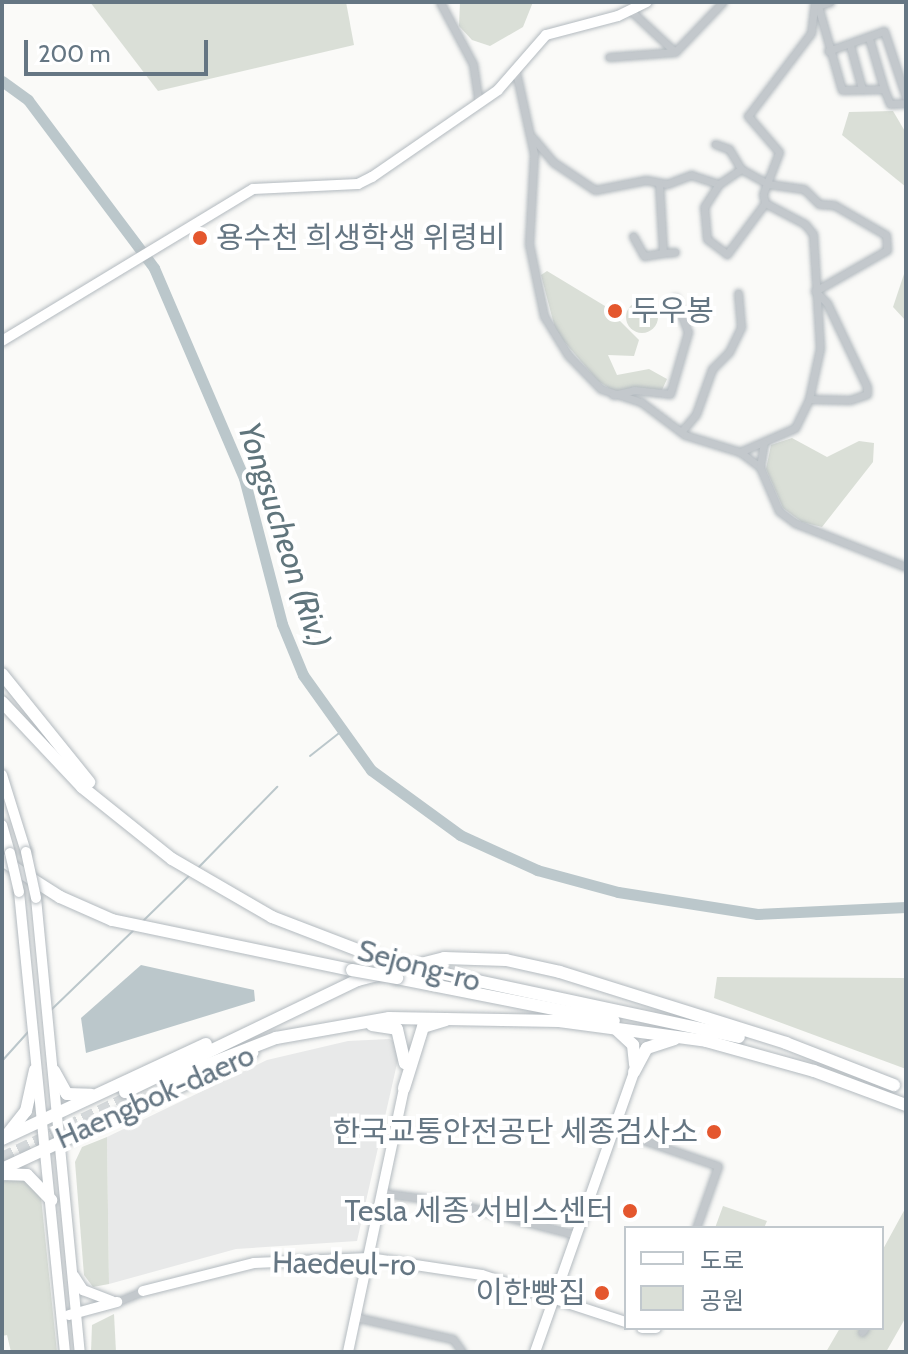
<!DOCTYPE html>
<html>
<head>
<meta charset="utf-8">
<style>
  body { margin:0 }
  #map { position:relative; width:908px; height:1354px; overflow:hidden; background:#fafaf8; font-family:Cabin,"Noto Sans KR",sans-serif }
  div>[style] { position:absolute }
  .built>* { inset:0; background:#e8e9e9 }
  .green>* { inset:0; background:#dadfd7 }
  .round { border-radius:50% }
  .water>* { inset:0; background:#bbc7cb }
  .stream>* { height:2px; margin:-1px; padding:0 1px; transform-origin:1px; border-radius:1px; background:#bbc7cb }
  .river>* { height:11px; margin:-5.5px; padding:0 5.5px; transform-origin:5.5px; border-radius:5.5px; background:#bbc7cb }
  .highway-tunnel>* { height:12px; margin-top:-6px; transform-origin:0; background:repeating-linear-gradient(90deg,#d5d9db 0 12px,transparent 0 18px) }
  .roads { filter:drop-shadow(0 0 2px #b3babf) drop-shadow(0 0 2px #b3babf) }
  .street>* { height:7px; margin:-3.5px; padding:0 3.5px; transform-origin:3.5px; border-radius:3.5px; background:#c3c8cc }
  .secondary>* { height:10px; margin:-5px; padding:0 5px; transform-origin:5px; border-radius:5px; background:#fff }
  .highway>* { height:12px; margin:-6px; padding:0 6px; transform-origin:6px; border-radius:6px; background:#fff }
  .bridges { filter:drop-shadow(0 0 2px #b3babf) drop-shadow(0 0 2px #b3babf) }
  .secondary-bridge>* { height:10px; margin:-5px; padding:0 5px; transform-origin:5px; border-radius:5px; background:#fff }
  .highway-bridge>* { height:12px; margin:-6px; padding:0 6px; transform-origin:6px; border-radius:6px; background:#fff }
  .dots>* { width:22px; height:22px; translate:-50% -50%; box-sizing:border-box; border:4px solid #fff; border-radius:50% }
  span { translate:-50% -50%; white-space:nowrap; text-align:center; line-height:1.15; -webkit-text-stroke:8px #fff; paint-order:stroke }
  .poi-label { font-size:30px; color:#657683 }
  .left { translate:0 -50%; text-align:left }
  .right { translate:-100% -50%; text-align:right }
  .street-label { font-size:30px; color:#657683 }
  .water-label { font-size:32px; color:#60757c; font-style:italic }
  .frame { position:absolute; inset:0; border:4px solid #657683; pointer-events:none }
  .legend { position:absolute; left:624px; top:1226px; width:260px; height:104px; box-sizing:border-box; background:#fff; border:2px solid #c1c8cd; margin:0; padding:10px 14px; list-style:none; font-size:24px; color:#657683 }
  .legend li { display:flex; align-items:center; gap:16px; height:40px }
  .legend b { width:40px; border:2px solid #c1c8cd }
  .scale { position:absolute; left:24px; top:40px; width:184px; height:36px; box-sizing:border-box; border:4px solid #657683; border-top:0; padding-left:10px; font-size:24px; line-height:28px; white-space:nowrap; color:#657683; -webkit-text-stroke:6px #fff; paint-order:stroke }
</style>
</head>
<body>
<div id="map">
  <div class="built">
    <div style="clip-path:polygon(389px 1039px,395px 1041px,398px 1059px,357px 1241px,236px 1249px,109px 1284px,107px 1137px,267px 1060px,348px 1041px)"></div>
  </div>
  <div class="green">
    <div style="clip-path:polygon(90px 2px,346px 2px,354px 45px,158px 91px)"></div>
    <div style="clip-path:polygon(460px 2px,533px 2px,523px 27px,490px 46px,472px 40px,459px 26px)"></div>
    <div style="clip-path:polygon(893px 111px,906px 133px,906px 187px,842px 135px,849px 112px)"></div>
    <div style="clip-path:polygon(906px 268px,906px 321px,893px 307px)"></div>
    <div style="clip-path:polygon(547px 271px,605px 306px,639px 340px,634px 356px,608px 355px,617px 375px,649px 369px,667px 379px,662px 390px,615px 392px,598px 381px,556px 332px,541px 275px)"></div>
    <div class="round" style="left:626px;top:301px;width:32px;height:32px"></div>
    <div style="clip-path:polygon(792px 438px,827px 457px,859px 441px,874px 443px,873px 462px,822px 527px,802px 522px,783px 508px,766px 469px,771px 445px)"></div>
    <div style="clip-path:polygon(717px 977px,906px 978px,906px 1069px,714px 998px)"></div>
    <div style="clip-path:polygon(107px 1137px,109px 1284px,93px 1287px,84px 1275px,75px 1162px,82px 1147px)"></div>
    <div style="clip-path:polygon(22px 1177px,41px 1197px,57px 1352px,11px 1352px,7px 1335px,2px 1336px,2px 1181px)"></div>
    <div style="clip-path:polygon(723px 1206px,767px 1221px,764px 1228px,715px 1228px)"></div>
    <div style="clip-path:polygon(906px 1207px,906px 1317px,886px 1352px,826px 1352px,840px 1328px,882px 1328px,882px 1251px)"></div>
    <div style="clip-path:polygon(114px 1314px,116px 1352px,91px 1352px,92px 1325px)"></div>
  </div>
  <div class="water">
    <div style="clip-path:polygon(141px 965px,254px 990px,255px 1001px,86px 1053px,81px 1018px)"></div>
  </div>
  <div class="stream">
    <div style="left:310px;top:756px;width:42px;rotate:-38.2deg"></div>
    <div style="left:197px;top:869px;width:115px;rotate:-45.7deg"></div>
    <div style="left:142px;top:922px;width:66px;rotate:-44.4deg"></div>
    <div style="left:50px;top:1011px;width:118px;rotate:-44deg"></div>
    <div style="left:2px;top:1061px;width:39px;rotate:-48deg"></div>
  </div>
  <div class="river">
    <div style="left:2px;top:81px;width:32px;rotate:36deg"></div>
    <div style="left:28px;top:100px;width:210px;rotate:53.1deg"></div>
    <div style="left:154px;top:268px;width:228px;rotate:66.8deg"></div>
    <div style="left:244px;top:478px;width:151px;rotate:75.4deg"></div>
    <div style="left:282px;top:624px;width:55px;rotate:67.6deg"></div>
    <div style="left:303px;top:675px;width:117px;rotate:54.4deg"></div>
    <div style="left:371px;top:770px;width:110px;rotate:36.1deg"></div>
    <div style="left:460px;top:835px;width:85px;rotate:24.4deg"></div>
    <div style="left:537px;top:870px;width:84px;rotate:15.2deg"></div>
    <div style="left:618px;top:892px;width:141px;rotate:9deg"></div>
    <div style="left:757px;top:914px;width:149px;rotate:-2.7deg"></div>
  </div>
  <div class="highway-tunnel">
    <div style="left:2px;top:1158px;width:139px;rotate:-25.6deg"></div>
  </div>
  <div class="roads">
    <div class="street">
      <div style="left:440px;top:2px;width:70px;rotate:62deg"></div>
      <div style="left:473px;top:64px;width:40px;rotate:81.5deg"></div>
      <div style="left:830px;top:2px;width:13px;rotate:162deg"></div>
      <div style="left:818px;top:6px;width:87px;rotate:74.1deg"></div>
      <div style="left:842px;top:90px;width:42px;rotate:-1.4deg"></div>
      <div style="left:884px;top:89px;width:16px;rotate:68deg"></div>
      <div style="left:890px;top:104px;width:16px;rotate:-4deg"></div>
      <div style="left:631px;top:11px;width:60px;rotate:43deg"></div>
      <div style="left:675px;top:52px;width:69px;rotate:-46.2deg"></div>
      <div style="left:869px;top:38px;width:53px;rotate:73.6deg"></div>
      <div style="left:850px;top:45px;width:46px;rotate:74.7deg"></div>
      <div style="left:828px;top:51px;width:59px;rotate:-19.7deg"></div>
      <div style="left:884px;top:31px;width:70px;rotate:71.6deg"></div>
      <div style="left:609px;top:57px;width:66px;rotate:-4.3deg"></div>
      <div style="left:516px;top:72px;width:84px;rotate:77.6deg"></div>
      <div style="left:534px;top:154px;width:90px;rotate:93.2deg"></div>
      <div style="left:529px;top:244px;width:74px;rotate:78.2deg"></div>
      <div style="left:544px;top:316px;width:46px;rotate:58.4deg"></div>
      <div style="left:568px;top:355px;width:47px;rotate:45.9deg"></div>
      <div style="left:601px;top:389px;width:42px;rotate:18deg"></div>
      <div style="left:641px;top:402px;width:55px;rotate:36.9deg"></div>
      <div style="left:685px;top:435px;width:58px;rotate:17.2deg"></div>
      <div style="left:740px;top:452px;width:25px;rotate:37deg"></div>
      <div style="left:760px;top:467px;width:48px;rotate:66.6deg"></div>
      <div style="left:779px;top:511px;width:20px;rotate:37deg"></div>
      <div style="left:795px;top:523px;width:119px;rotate:21.6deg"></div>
      <div style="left:533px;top:138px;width:31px;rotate:50deg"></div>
      <div style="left:553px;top:162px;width:50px;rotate:33.7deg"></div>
      <div style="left:595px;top:190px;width:52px;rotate:-11.1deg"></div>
      <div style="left:646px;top:180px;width:21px;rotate:11deg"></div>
      <div style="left:667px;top:184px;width:26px;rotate:-21deg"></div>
      <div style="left:691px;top:175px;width:29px;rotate:18deg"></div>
      <div style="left:715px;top:144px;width:15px;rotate:20deg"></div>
      <div style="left:729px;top:149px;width:23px;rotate:59deg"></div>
      <div style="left:659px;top:183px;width:70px;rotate:86.7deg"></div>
      <div style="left:663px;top:253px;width:12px;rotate:-5deg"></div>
      <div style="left:765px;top:203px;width:64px;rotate:126.7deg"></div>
      <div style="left:727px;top:254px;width:25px;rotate:-143deg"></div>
      <div style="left:707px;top:239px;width:32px;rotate:-95deg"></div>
      <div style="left:704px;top:207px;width:27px;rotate:-57deg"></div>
      <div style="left:719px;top:184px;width:27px;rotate:-34deg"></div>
      <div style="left:741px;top:169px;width:31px;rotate:29deg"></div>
      <div style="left:768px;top:184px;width:36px;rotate:8deg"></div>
      <div style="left:804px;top:189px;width:21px;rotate:45deg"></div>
      <div style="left:819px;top:204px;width:15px;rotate:4deg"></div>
      <div style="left:834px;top:205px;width:60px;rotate:30deg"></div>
      <div style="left:886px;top:235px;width:15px;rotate:86deg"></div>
      <div style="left:887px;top:250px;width:83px;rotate:150.3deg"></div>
      <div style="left:633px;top:236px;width:23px;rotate:61deg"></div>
      <div style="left:644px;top:256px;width:19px;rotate:-9deg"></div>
      <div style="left:613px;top:395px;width:22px;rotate:-13deg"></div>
      <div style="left:634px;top:390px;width:36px;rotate:6deg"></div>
      <div style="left:670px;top:394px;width:65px;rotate:-73.8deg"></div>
      <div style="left:688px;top:332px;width:36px;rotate:-111deg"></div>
      <div style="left:809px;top:399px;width:41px;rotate:1.4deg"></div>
      <div style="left:850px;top:400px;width:18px;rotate:-19deg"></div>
      <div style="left:867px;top:394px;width:7px;rotate:-90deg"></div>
      <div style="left:867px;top:387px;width:93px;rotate:-115.5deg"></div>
      <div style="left:827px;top:303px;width:17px;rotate:-135deg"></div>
      <div style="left:681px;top:432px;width:23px;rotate:-50deg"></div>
      <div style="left:696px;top:414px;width:48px;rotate:-70.4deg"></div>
      <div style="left:712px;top:369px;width:24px;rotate:-45deg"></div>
      <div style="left:729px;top:352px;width:28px;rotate:-64deg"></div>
      <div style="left:741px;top:327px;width:34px;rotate:-95deg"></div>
      <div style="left:740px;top:452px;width:60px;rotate:-23.6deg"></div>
      <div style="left:795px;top:428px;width:32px;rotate:-64deg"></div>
      <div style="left:809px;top:399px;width:52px;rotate:-77.8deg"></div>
      <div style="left:820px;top:348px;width:114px;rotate:-93.5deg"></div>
      <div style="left:813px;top:234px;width:13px;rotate:-129deg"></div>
      <div style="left:805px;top:224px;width:45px;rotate:-152.3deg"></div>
      <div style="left:765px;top:203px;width:9px;rotate:-103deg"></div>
      <div style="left:763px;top:194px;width:45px;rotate:-69.1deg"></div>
      <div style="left:779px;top:152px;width:48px;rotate:-130.7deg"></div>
      <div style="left:748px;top:116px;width:104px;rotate:-52.8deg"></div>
      <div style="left:811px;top:33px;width:31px;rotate:-83deg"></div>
      <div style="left:760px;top:467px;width:24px;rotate:-81deg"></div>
      <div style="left:614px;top:1130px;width:110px;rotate:19.1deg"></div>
      <div style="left:718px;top:1166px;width:66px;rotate:109.5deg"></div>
      <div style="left:382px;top:1193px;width:69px;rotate:7.5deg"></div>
      <div style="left:450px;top:1202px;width:131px;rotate:14.6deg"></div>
      <div style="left:117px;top:1302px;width:28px;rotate:-23deg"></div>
      <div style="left:355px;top:1317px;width:100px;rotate:12.7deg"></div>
      <div style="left:453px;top:1339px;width:16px;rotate:55deg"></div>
      <div style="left:862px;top:1332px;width:5px;rotate:-53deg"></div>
    </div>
    <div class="secondary">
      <div style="left:2px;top:341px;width:293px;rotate:-31.2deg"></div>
      <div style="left:253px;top:189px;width:105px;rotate:-2.7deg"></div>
      <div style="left:358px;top:184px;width:16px;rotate:-27deg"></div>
      <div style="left:372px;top:177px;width:153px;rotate:-34.6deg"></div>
      <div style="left:498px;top:90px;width:73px;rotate:-48.9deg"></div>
      <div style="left:546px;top:35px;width:74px;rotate:-14.8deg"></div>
      <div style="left:618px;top:16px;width:32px;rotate:-26deg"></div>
      <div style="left:2px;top:775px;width:81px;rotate:72.7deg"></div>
      <div style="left:2px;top:825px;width:29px;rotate:74deg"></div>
      <div style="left:19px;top:892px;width:462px;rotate:84.3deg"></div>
      <div style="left:36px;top:898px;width:456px;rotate:84.5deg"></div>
      <div style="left:74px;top:1276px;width:17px;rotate:57deg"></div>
      <div style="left:83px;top:1290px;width:31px;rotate:21deg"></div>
      <div style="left:143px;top:1291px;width:114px;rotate:-14.2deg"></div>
      <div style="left:254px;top:1263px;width:115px;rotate:-2.5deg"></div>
      <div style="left:369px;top:1258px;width:114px;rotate:8.6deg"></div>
      <div style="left:482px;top:1275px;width:151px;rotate:18.1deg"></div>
      <div style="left:69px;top:1315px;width:50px;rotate:-15.2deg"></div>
      <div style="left:642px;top:1328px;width:14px"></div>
      <div style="left:348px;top:1352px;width:270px;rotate:-78deg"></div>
      <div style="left:535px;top:1352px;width:297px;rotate:-70.5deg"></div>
    </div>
    <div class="highway">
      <div style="left:2px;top:674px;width:139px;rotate:51.1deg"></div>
      <div style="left:2px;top:702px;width:117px;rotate:46.7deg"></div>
      <div style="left:82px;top:787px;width:115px;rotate:38.7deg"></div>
      <div style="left:172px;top:859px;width:116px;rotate:30.1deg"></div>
      <div style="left:272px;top:917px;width:111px;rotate:21deg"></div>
      <div style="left:2px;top:860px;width:69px;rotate:32.5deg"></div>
      <div style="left:60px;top:897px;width:57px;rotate:23.9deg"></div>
      <div style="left:112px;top:920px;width:245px;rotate:11.8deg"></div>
      <div style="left:422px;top:969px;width:324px;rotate:12.1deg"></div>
      <div style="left:397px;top:978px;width:221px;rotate:11.2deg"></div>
      <div style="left:372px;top:1025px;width:25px;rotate:9deg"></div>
      <div style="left:397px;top:1029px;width:35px;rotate:77deg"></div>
      <div style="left:615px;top:1028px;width:25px;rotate:43deg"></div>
      <div style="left:633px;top:1045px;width:20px;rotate:84deg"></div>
      <div style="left:706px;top:1041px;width:112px;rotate:15.5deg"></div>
      <div style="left:814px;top:1071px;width:98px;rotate:20.3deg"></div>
      <div style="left:54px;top:1071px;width:26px;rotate:61deg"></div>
      <div style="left:67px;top:1094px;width:24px;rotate:2deg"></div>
      <div style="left:634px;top:1072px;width:27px;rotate:-62deg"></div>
      <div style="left:647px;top:1048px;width:29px;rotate:-18deg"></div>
      <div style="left:168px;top:1080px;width:116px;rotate:-21.3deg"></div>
      <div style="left:276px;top:1038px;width:115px;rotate:-10deg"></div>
      <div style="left:389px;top:1018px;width:170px;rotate:1deg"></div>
      <div style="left:559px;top:1021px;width:156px;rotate:7.7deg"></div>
      <div style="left:404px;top:1088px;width:64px;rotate:-72.7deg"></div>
      <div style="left:423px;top:1027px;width:24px;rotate:-17deg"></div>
      <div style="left:125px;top:1092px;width:259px;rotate:-25.7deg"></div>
      <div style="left:358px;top:980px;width:89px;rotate:-14.3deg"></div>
      <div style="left:444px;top:958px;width:62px;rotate:1.8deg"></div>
      <div style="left:506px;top:960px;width:55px;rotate:12.5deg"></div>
      <div style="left:560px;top:972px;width:237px;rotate:17.4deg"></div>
      <div style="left:786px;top:1043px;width:116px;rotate:21.3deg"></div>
      <div style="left:7px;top:1135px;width:31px;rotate:-52deg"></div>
      <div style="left:26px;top:1111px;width:42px;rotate:-77.6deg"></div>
      <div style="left:2px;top:1139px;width:225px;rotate:-25deg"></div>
      <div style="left:2px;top:1169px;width:276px;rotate:-24.9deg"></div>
      <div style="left:2px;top:1174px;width:25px;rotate:2deg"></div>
      <div style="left:27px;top:1175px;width:35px;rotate:46deg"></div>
    </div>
  </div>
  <div class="bridges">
    <div class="secondary-bridge">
      <div style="left:26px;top:852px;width:47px;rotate:77.7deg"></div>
      <div style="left:10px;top:853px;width:40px;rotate:77deg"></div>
    </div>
    <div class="highway-bridge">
      <div style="left:376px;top:957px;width:48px;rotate:14.6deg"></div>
      <div style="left:352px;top:970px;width:46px;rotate:10.1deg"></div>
    </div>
  </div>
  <div class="dots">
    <div style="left:200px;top:238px;background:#e4572e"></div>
    <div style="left:615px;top:311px;background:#e4572e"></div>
    <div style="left:714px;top:1132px;background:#e4572e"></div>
    <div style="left:630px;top:1211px;background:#e4572e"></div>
    <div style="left:602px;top:1293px;background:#e4572e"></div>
  </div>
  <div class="poi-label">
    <span class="left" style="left:216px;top:238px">용수천 희생학생 위령비</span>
    <span class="left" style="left:631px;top:311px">두우봉</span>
    <span class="right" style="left:698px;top:1132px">한국교통안전공단 세종검사소</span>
    <span class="right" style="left:614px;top:1211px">Tesla 세종 서비스센터</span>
    <span class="right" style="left:586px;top:1293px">이한빵집</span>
  </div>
  <div class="street-label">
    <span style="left:419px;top:966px;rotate:15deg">Sejong-ro</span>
    <span style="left:155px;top:1097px;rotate:-24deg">Haengbok-daero</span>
    <span style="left:344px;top:1264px;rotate:1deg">Haedeul-ro</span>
  </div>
  <div class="water-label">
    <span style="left:284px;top:535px;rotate:72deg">Yongsucheon (Riv.)</span>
  </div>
  <div class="frame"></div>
  <ul class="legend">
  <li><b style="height:10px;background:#fff"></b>도로</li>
  <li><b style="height:22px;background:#dadfd7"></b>공원</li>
  </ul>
  <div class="scale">200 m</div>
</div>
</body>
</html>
